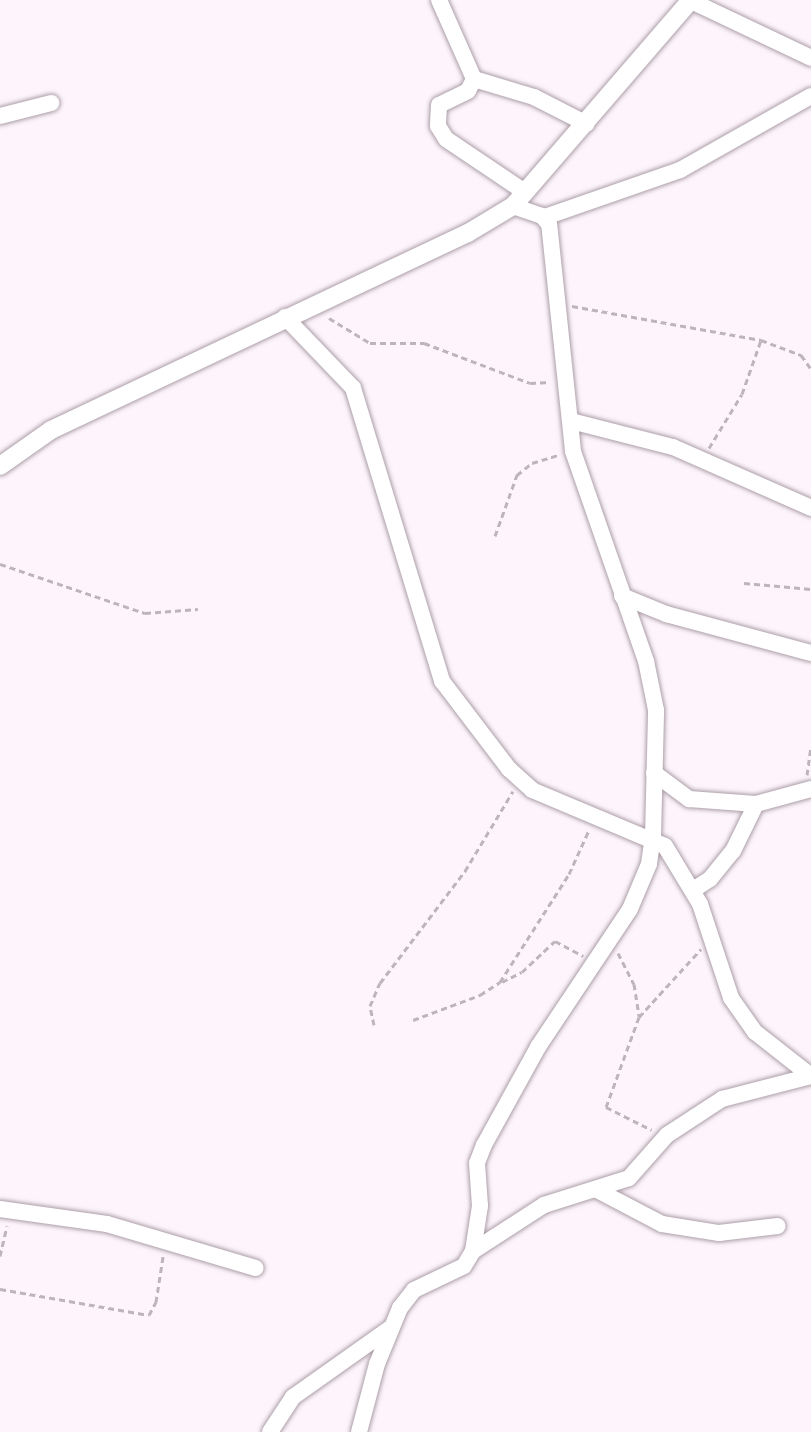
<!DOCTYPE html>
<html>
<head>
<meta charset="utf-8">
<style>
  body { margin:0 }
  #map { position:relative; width:811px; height:1432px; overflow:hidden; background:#fef5fc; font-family:Poppins,sans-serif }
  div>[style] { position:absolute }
  .path>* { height:3px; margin-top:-1.5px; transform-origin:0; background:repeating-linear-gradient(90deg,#bdb5bb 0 6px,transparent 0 10px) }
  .roads { filter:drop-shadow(0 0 2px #ac9ea8) drop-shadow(0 0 2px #ac9ea8) }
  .minor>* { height:16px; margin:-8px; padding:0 8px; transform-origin:8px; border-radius:8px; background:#fff }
  .tertiary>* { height:18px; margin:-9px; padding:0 9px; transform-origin:9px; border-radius:9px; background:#fff }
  span { translate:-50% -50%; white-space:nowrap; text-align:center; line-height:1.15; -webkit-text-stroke:8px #fef5fc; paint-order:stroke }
</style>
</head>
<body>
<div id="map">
  <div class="path">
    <div style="left:572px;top:306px;width:192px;rotate:10.2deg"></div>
    <div style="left:761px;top:340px;width:43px;rotate:20.6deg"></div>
    <div style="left:801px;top:355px;width:17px;rotate:54deg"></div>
    <div style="left:329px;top:318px;width:48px;rotate:31.4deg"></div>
    <div style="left:370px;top:343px;width:54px"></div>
    <div style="left:424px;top:343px;width:113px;rotate:20.7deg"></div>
    <div style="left:530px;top:383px;width:20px;rotate:-3deg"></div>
    <div style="left:709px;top:448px;width:63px;rotate:-58.6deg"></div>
    <div style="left:742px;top:394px;width:57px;rotate:-70.6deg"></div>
    <div style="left:495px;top:536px;width:65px;rotate:-70.2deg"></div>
    <div style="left:517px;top:475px;width:19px;rotate:-39deg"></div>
    <div style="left:532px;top:463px;width:27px;rotate:-17deg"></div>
    <div style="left:0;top:564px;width:153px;rotate:18.7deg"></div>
    <div style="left:145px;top:613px;width:53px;rotate:-4.3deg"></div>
    <div style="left:744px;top:583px;width:67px;rotate:5.1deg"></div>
    <div style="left:807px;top:775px;width:27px;rotate:-82deg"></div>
    <div style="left:618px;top:953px;width:35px;rotate:63deg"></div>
    <div style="left:634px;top:984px;width:33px;rotate:81deg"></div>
    <div style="left:639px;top:1017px;width:96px;rotate:110.1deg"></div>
    <div style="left:606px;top:1107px;width:51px;rotate:26.6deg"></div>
    <div style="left:502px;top:982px;width:22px;rotate:-27deg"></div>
    <div style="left:522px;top:972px;width:45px;rotate:-43.2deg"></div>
    <div style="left:555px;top:941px;width:32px;rotate:28deg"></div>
    <div style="left:639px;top:1017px;width:92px;rotate:-47.6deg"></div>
    <div style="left:413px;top:1020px;width:72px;rotate:-20.5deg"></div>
    <div style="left:480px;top:995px;width:24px;rotate:-33deg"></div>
    <div style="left:500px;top:982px;width:128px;rotate:-57.4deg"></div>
    <div style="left:569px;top:874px;width:48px;rotate:-65.6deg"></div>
    <div style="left:374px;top:1025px;width:19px;rotate:-102deg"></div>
    <div style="left:370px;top:1006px;width:25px;rotate:-67deg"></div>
    <div style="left:380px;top:983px;width:141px;rotate:-52.8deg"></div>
    <div style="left:465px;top:871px;width:93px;rotate:-59deg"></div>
    <div style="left:0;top:1256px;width:31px;rotate:-77deg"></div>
    <div style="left:0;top:1289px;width:151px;rotate:9.9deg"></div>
    <div style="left:149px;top:1315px;width:15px;rotate:-62deg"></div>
    <div style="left:156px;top:1302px;width:46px;rotate:-81.2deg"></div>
  </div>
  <div class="roads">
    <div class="minor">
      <div style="left:439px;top:0;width:86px;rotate:66.1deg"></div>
      <div style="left:474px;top:79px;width:13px;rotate:117deg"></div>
      <div style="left:468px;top:91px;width:32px;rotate:154deg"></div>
      <div style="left:439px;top:105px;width:21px;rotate:93deg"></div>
      <div style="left:438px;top:126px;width:15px;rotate:58deg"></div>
      <div style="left:446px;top:139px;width:95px;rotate:33.9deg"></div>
      <div style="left:689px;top:0;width:135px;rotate:25.4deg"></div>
      <div style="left:474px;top:79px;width:63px;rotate:16.7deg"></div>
      <div style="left:534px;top:97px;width:59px;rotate:27deg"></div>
      <div style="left:0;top:116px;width:53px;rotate:-14.3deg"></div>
      <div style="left:545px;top:217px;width:143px;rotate:-19.2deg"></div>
      <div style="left:680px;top:170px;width:150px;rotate:-29.5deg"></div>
      <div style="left:285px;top:317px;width:98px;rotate:46.2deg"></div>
      <div style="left:353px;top:388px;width:306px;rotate:73.1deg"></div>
      <div style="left:442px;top:681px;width:111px;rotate:52.7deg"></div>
      <div style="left:509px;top:769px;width:31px;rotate:42deg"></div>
      <div style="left:532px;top:790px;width:144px;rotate:22.8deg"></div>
      <div style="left:665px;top:846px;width:68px;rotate:58.9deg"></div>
      <div style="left:700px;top:904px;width:99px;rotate:71.7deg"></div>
      <div style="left:731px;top:998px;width:42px;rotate:54.8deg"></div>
      <div style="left:755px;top:1032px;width:71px;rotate:38.2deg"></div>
      <div style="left:571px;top:421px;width:105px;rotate:14.3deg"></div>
      <div style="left:673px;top:447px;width:151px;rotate:23.8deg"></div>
      <div style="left:622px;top:596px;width:48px;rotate:22.2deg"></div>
      <div style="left:666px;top:614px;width:150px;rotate:15.1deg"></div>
      <div style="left:654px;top:773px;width:44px;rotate:36.6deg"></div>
      <div style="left:689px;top:799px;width:67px;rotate:4.3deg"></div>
      <div style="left:693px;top:890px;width:20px;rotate:-33deg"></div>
      <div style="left:710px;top:879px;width:36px;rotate:-51deg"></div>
      <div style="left:733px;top:851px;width:52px;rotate:-63.9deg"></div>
      <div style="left:756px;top:804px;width:57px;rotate:-15.3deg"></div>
      <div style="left:597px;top:1190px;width:73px;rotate:27.6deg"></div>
      <div style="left:662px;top:1224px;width:58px;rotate:9deg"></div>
      <div style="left:719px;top:1233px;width:59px;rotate:-6.8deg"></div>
      <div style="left:0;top:1209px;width:108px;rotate:8deg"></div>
      <div style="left:107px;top:1224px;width:155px;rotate:16.5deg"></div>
      <div style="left:473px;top:1251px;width:85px;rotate:-32.9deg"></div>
      <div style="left:544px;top:1205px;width:89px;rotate:-17.6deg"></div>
      <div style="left:629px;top:1178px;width:57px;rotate:-48.5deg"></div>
      <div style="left:667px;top:1135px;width:66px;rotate:-33.2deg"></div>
      <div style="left:722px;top:1099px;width:92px;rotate:-14.5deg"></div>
      <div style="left:270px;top:1432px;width:42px;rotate:-56.7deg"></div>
      <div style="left:293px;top:1397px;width:118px;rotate:-35.3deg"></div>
      <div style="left:359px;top:1432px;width:70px;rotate:-75.2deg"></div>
      <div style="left:377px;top:1364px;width:61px;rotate:-67.7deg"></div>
      <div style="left:400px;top:1308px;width:23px;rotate:-52deg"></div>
      <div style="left:414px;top:1290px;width:55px;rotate:-25.6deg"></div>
      <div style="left:464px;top:1266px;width:17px;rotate:-59deg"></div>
      <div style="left:473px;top:1251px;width:46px;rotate:-81.2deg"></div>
      <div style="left:480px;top:1206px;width:43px;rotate:-94deg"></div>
      <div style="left:477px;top:1163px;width:19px;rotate:-69deg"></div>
      <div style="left:484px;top:1145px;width:112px;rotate:-61.1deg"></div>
      <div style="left:538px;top:1047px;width:166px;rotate:-56.3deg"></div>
      <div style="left:630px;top:909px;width:49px;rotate:-67.1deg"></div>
      <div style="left:649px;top:864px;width:27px;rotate:-82deg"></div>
      <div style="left:653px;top:837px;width:127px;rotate:-88.6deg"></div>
      <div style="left:656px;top:710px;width:50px;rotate:-101.5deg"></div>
      <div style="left:646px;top:661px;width:222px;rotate:-109.2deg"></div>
      <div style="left:573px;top:451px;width:228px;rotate:-96deg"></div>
      <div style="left:549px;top:224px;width:11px;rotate:-131deg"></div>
      <div style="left:542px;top:216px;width:31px;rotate:-161deg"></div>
    </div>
    <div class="tertiary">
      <div style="left:0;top:466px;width:62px;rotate:-35.2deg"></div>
      <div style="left:51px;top:430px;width:461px;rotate:-25.3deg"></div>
      <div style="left:468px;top:233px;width:52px;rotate:-31deg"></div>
      <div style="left:513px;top:206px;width:272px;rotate:-49.2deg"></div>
    </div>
  </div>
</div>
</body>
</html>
